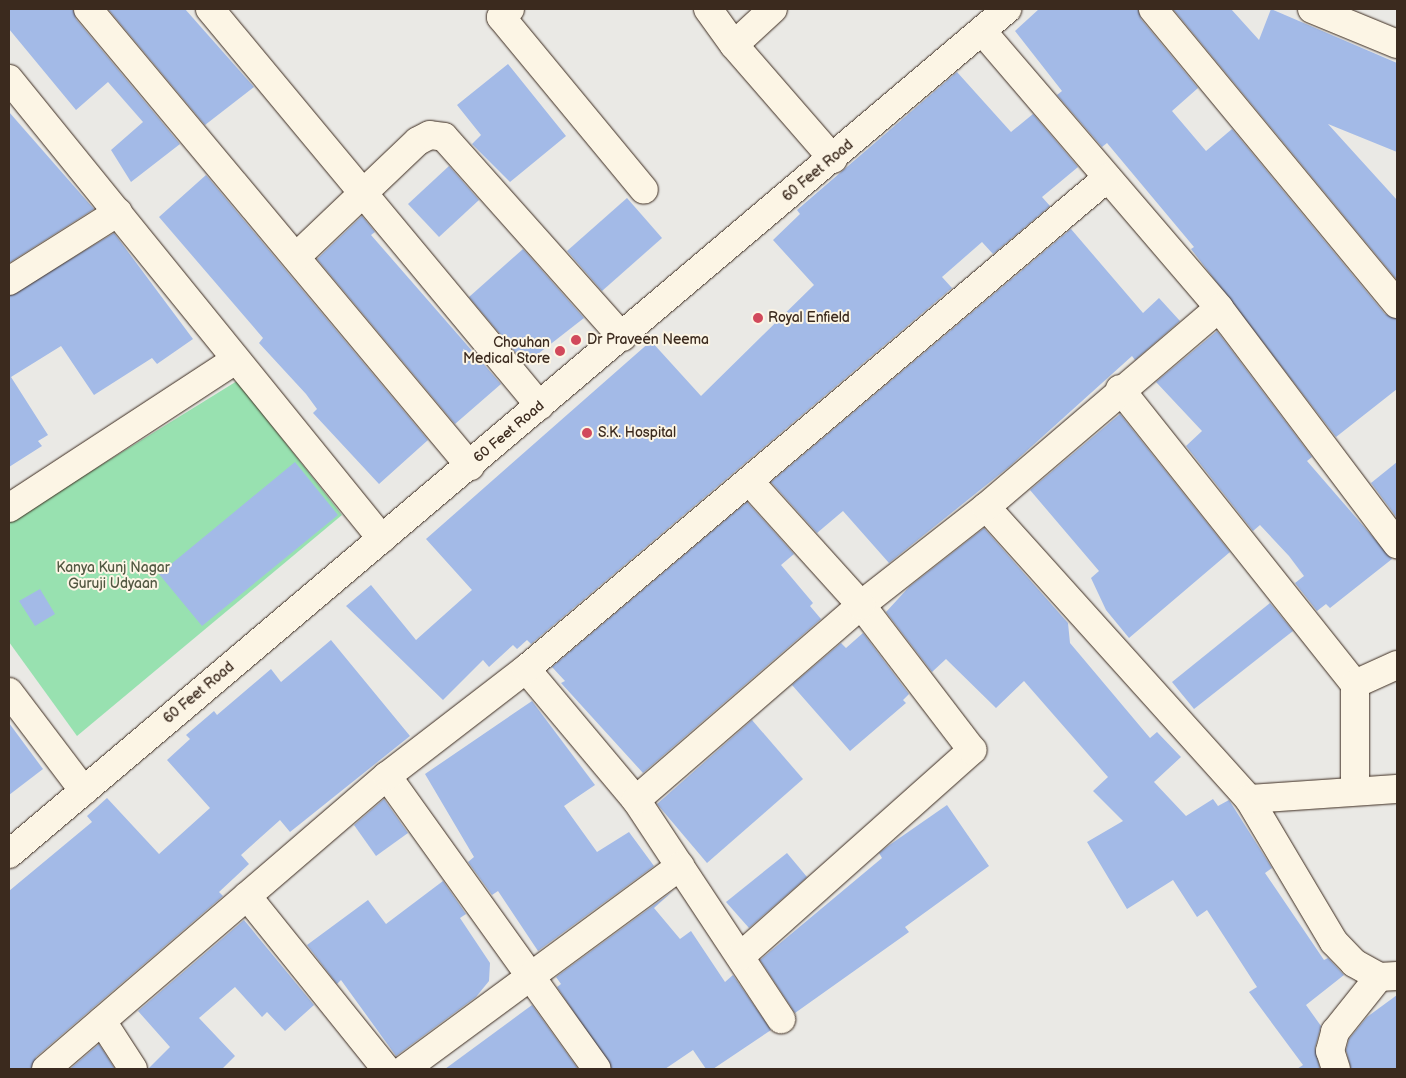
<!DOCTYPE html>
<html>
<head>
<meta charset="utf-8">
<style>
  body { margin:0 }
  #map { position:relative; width:1406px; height:1078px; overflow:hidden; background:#eae9e5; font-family:"Balsamiq Sans",sans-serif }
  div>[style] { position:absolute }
  .green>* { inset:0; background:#98e1b0 }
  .building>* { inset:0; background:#a3bae7 }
  .roads { filter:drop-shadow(0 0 1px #3b2a1e) drop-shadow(0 0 1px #3b2a1e) }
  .minor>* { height:28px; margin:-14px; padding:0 14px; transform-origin:14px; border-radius:14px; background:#fcf5e5 }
  .tertiary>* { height:28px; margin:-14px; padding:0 14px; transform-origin:14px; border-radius:14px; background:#fcf5e5 }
  .secondary>* { height:28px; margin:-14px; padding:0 14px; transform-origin:14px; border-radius:14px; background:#fcf5e5 }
  .dots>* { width:14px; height:14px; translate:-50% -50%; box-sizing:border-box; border:2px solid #fcf5e5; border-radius:50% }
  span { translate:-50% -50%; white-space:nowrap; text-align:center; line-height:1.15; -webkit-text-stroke:4px #fcf5e5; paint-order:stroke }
  .street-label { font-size:14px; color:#3b2a1e }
  .poi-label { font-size:14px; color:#3b2a1e }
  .left { translate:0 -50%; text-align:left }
  .right { translate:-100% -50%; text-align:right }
  .park-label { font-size:14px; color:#525842 }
  .frame { position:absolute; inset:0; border:10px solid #3b2a1e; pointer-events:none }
</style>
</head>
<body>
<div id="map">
  <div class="green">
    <div style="clip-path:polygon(237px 381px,342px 515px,77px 736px,9px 642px,9px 522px)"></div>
  </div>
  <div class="building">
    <div style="clip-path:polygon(9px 9px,73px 9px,76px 19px,180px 144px,131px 182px,111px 150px,143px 122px,108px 82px,76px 110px,9px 29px)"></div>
    <div style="clip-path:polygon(108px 9px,185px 9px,254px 87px,205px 125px)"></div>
    <div style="clip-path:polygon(1039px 9px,1138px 9px,1141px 19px,1198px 88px,1172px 111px,1206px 151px,1232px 129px,1385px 314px,1397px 319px,1397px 389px,1336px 437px,1191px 249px,1194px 247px,1107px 143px,1102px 147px,1057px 95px,1062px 91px,1015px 31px)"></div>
    <div style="clip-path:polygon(1173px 9px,1231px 9px,1259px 40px,1271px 9px,1397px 63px,1397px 152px,1328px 124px,1397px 200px,1397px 280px)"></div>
    <div style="clip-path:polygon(508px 64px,566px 136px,510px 182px,472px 144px,481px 135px,457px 105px)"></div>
    <div style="clip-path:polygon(957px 72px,1011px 132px,1033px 114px,1078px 167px,1042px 197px,1050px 206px,993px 254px,982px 242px,942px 277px,952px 288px,531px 644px,527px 640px,517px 649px,513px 645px,489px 667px,483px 660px,443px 700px,346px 606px,371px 585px,416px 640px,472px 590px,426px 539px,651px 341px,701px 396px,814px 285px,773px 240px,800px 214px,797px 210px)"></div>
    <div style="clip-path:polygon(9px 112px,94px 209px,9px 263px)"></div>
    <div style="clip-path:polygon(449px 166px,479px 200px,439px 237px,408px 204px)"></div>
    <div style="clip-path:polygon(206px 175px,428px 440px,379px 484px,313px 413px,317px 409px,306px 394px,259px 343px,263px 338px,159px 217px)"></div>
    <div style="clip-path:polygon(627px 198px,662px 238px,602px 291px,567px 251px)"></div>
    <div style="clip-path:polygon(362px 216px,375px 232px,371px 235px,501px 384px,455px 424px,317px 259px)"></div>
    <div style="clip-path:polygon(1071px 229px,1143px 313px,1159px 298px,1180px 321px,1135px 360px,1132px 356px,1010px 466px,889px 563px,843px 511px,817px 533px,771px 482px)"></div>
    <div style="clip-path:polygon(114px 233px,193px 339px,157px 364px,152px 358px,94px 395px,61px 346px,11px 377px,48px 435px,38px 441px,42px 446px,9px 467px,9px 296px)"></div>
    <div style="clip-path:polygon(523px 249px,584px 318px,525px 364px,469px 297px)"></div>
    <div style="clip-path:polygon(1217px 331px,1312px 457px,1307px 461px,1392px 559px,1330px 608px,1326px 604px,1317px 611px,1295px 583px,1304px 576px,1289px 556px,1260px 525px,1253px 531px,1186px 446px,1202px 431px,1156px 382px)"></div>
    <div style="clip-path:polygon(1120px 414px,1230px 552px,1129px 638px,1106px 610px,1091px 578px,1099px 571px,1030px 490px)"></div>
    <div style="clip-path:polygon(295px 462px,338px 515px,202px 626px,159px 574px)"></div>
    <div style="clip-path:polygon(1397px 462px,1397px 518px,1371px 483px)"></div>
    <div style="clip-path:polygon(747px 502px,794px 554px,781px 565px,813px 603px,810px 606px,821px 619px,643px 773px,561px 683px,565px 681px,552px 667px)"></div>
    <div style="clip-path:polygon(984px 528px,1068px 623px,1070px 643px,1150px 738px,1157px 732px,1181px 757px,1154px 782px,1186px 816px,1213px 799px,1218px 806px,1229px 800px,1272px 868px,1265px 873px,1324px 960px,1328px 958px,1344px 975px,1306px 1005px,1321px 1026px,1315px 1048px,1320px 1069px,1297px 1069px,1303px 1065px,1249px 992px,1257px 987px,1207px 910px,1197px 917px,1173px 880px,1127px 909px,1087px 842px,1123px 821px,1093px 791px,1108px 777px,1024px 681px,996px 708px,946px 659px,932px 672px,886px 612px,909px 587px)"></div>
    <div style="clip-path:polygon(40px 589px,55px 614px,35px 626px,19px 601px)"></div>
    <div style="clip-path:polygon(1270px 603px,1293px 631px,1194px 709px,1172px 682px)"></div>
    <div style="clip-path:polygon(863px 633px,909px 694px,903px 700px,906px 703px,850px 751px,792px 685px,841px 643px,846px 648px)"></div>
    <div style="clip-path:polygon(331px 640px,410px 736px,290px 832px,280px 820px,241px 855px,249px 864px,219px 892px,223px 896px,36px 1057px,31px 1069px,9px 1069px,9px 891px,92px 822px,87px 816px,107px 798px,159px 854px,210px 808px,167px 760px,190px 739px,186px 735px,214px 711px,217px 715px,271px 669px,281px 682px)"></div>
    <div style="clip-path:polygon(532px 701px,595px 785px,564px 806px,597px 852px,629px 832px,654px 866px,538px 951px,498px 891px,492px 895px,468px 862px,474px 857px,425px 774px)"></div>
    <div style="clip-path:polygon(752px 720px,803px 779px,707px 863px,657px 804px)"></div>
    <div style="clip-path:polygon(9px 723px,43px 769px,9px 795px)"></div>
    <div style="clip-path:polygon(384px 799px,408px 833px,376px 856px,354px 825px)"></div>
    <div style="clip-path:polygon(947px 805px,989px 866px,905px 927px,909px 932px,795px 1013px,760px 960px,882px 858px,879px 853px,888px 846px)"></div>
    <div style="clip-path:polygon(787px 853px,807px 877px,749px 928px,726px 902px)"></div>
    <div style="clip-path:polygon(443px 881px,466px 914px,460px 918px,490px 963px,489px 981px,476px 997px,396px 1056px,341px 980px,337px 984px,307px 945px,368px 900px,386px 924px)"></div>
    <div style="clip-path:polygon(673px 891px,654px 908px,680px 939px,691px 931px,725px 982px,733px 975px,771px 1030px,713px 1069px,706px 1069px,693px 1050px,665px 1069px,612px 1069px,557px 987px,561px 984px,556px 977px)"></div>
    <div style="clip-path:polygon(244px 920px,314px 1005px,285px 1031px,267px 1012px,262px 1017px,235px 987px,199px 1018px,235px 1056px,222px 1069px,148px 1069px,170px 1047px,138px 1011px)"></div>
    <div style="clip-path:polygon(1397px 995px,1397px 1069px,1351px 1069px,1346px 1050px,1349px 1039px,1367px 1017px)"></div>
    <div style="clip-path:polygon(532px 1005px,578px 1069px,445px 1069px)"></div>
    <div style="clip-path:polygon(99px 1044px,115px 1069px,70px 1069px)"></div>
  </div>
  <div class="roads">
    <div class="minor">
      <div style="left:88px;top:9px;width:596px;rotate:50.11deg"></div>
      <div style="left:210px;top:9px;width:516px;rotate:50.27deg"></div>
      <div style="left:510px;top:9px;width:12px;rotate:138deg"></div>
      <div style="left:501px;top:17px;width:224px;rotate:50.4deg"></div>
      <div style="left:708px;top:9px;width:44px;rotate:54.2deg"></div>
      <div style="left:734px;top:45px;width:151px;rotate:49deg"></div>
      <div style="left:1153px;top:9px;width:383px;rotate:50.4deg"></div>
      <div style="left:982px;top:31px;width:365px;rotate:49.4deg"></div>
      <div style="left:1219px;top:308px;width:296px;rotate:53deg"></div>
      <div style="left:734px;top:45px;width:53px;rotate:-42.7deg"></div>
      <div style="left:9px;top:79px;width:592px;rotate:50.96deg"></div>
      <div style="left:296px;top:257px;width:168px;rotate:-43.6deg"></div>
      <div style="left:418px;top:141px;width:13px;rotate:-27deg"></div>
      <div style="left:430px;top:135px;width:14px;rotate:8deg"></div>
      <div style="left:444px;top:137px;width:268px;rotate:48.3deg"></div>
      <div style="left:9px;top:281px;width:129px;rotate:-32.3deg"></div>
      <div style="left:1120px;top:389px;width:377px;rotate:51.5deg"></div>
      <div style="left:986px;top:507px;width:393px;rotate:48deg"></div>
      <div style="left:1249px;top:799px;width:166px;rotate:59.3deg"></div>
      <div style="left:1334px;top:942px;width:29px;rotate:46deg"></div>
      <div style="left:1354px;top:963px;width:29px;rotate:29deg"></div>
      <div style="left:1379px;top:977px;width:18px;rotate:-3deg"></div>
      <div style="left:9px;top:508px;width:269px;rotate:-33.2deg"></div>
      <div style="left:526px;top:669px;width:171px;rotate:50deg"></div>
      <div style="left:636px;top:800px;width:263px;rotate:56.5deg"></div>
      <div style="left:9px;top:692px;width:124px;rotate:52.9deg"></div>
      <div style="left:387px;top:776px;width:360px;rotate:54.4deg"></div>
      <div style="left:1355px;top:791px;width:107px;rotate:-90deg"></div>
      <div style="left:1355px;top:684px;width:46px;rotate:-24.3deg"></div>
      <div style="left:1249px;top:799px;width:148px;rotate:-3.9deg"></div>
      <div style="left:636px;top:800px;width:298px;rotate:-40.9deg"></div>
      <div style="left:861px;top:605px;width:159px;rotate:-38.1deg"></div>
      <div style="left:986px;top:507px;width:306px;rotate:-40.5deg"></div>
      <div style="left:247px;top:896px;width:222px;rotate:51.2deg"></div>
      <div style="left:741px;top:956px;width:310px;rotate:-41.7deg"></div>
      <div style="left:972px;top:750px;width:183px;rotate:-127.4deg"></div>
      <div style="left:861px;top:605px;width:167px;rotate:-132.1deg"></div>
      <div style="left:102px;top:1021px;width:57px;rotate:57.1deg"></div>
      <div style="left:46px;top:1069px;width:450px;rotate:-40.7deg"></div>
      <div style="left:387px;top:776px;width:175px;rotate:-37.6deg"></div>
      <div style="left:526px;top:669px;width:761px;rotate:-40.2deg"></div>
      <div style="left:405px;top:1069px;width:342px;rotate:-36.4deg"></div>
      <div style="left:1336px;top:1069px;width:19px;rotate:-108deg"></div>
      <div style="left:1330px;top:1051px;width:20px;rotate:-75deg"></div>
      <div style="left:1335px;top:1032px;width:70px;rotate:-51.3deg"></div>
    </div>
    <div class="tertiary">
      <div style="left:1312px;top:9px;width:92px;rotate:22.4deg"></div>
    </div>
    <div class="secondary">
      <div style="left:9px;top:854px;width:1308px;rotate:-40.25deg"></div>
    </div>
  </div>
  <div class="dots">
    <div style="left:758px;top:318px;background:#d1495b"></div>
    <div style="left:576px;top:340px;background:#d1495b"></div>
    <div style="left:560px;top:351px;background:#d1495b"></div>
    <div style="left:587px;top:433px;background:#d1495b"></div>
  </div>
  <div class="street-label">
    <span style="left:818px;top:171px;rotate:-40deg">60 Feet Road</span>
    <span style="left:509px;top:432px;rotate:-40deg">60 Feet Road</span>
    <span style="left:199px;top:693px;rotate:-40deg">60 Feet Road</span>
  </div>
  <div class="poi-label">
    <span class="left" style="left:768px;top:318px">Royal Enfield</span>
    <span class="left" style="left:587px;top:340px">Dr Praveen Neema</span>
    <span class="right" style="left:550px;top:351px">Chouhan<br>Medical Store</span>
    <span class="left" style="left:598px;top:433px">S.K. Hospital</span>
  </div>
  <div class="park-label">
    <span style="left:113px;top:576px">Kanya Kunj Nagar<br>Guruji Udyaan</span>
  </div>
  <div class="frame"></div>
</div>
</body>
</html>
